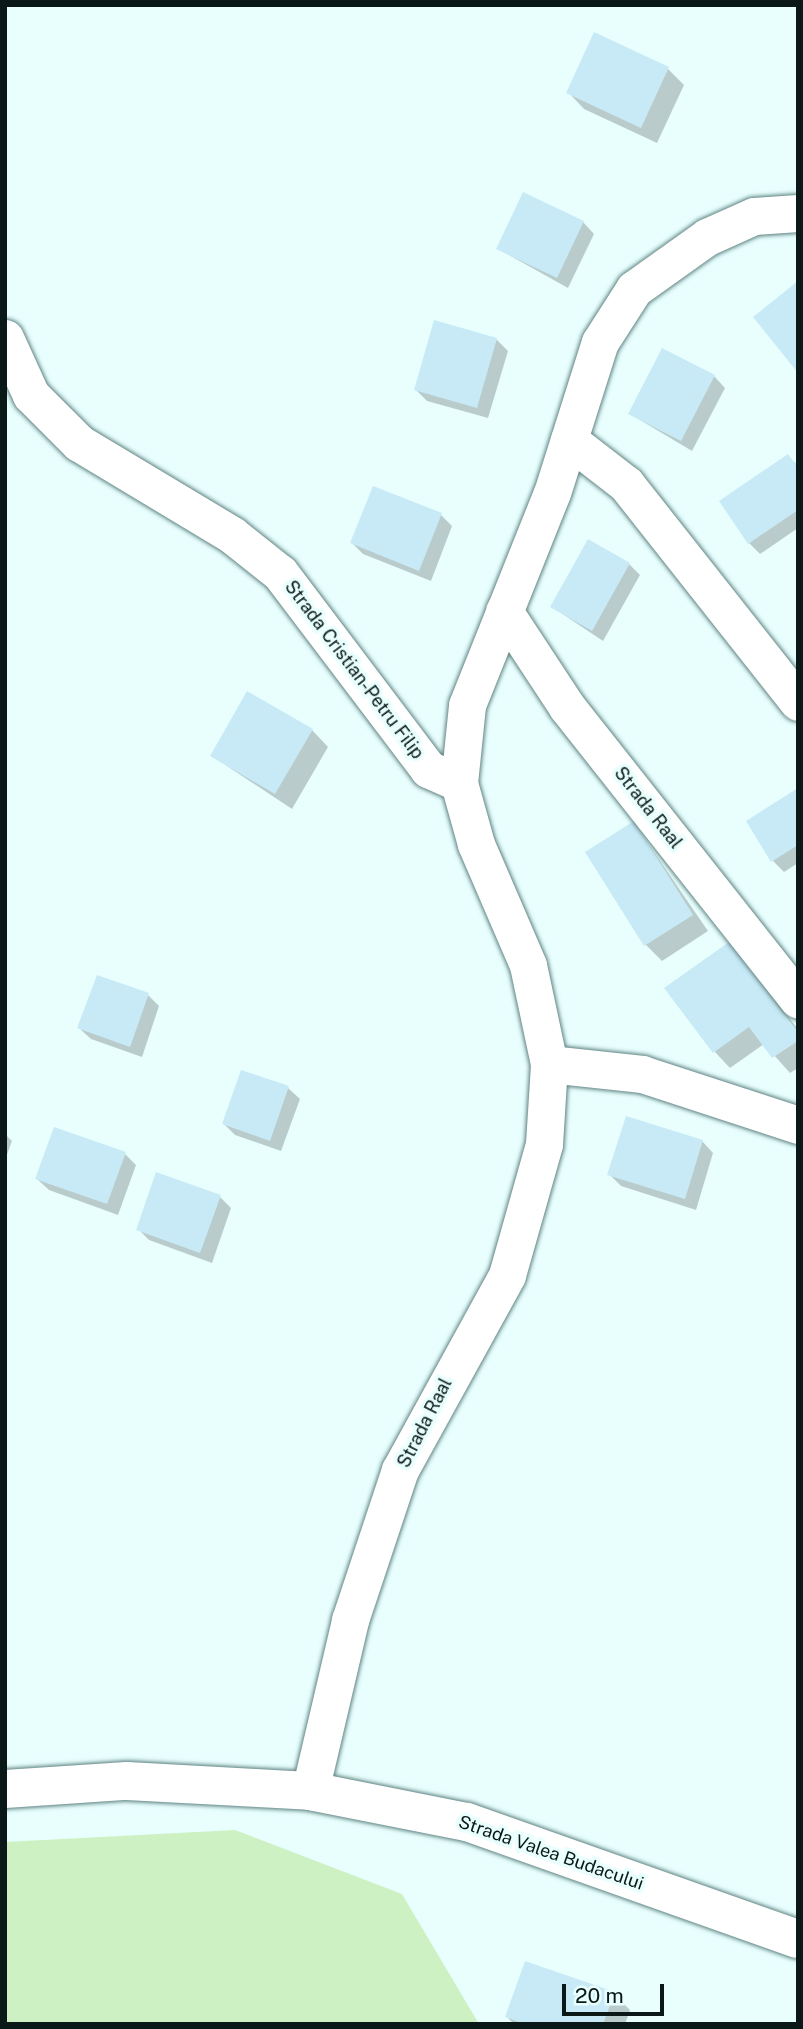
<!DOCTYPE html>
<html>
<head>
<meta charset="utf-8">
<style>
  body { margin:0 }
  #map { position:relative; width:803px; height:2029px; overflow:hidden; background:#e8fffe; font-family:"Public Sans",sans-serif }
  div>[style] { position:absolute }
  .green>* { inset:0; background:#cef1c3 }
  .shadow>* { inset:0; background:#0003 }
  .building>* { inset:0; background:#c8eaf7 }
  .roads { filter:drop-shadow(0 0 2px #608483) drop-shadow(0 0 2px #608483) }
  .minor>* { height:37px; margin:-18.5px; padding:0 18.5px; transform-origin:18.5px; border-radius:18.5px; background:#fff }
  .secondary>* { height:38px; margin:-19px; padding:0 19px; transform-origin:19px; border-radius:19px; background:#fff }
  span { translate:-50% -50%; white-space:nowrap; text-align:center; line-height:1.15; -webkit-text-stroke:7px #e8fffe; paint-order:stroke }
  .street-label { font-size:18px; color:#0a1918 }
  .frame { position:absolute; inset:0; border:7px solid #0a1918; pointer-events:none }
  .scale { position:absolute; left:562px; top:1984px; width:102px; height:32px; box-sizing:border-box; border:4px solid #0a1918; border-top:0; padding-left:9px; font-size:21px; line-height:24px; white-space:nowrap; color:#0a1918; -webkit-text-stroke:5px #e8fffe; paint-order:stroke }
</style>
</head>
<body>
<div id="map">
  <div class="green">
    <div style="clip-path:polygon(235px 1830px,402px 1894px,479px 2024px,5px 2024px,5px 1842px)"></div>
  </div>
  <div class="shadow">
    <div style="clip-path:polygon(668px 69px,684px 85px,657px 143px,584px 109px,568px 92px)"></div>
    <div style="clip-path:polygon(583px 222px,594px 234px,568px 288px,498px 249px)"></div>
    <div style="clip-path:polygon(435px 323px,497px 340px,508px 351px,488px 418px,427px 401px,416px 390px)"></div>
    <div style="clip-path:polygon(714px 376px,725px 388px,692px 451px,630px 414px)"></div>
    <div style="clip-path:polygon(788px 456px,798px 466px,798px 528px,760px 554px,749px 543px)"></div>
    <div style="clip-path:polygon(441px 515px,452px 526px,431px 581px,363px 554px,352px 543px)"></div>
    <div style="clip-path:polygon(629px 564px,640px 575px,603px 641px,552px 607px)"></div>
    <div style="clip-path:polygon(312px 730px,328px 747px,292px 809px,212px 756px)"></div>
    <div style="clip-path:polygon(798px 790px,798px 863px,784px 872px,772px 860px)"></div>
    <div style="clip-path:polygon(634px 823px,708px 931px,662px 961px,645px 944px)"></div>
    <div style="clip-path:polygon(729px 944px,798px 1029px,798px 1068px,790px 1073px,764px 1044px,730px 1068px,714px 1051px)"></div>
    <div style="clip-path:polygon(148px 995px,159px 1006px,142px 1057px,91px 1039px,79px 1028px)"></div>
    <div style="clip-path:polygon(288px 1088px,300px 1099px,281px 1151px,235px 1135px,224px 1124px)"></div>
    <div style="clip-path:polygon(5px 1134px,12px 1141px,5px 1160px)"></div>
    <div style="clip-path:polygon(702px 1141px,713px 1153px,696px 1210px,621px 1186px,609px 1174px)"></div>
    <div style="clip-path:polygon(125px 1154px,136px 1165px,118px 1215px,49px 1190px,37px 1179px)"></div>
    <div style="clip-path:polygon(220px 1197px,231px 1208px,212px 1263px,149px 1240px,138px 1229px)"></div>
    <div style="clip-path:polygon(614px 1994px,630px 2010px,625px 2024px,514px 2024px,507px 2017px)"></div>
  </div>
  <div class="building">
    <div style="clip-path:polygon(594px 32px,669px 67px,641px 128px,566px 93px)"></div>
    <div style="clip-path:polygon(523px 192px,584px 221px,557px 278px,496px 249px)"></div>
    <div style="clip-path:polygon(798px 281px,798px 373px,753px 317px)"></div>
    <div style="clip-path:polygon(434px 320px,497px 338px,477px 408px,414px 390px)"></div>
    <div style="clip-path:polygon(662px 348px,715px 375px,681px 441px,628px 414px)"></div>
    <div style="clip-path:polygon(788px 454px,798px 468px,798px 510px,748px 544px,719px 501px)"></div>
    <div style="clip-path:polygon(373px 486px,442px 513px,419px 571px,350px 543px)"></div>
    <div style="clip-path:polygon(588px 539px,630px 563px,592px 631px,550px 607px)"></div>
    <div style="clip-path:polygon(247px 691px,313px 729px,275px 794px,210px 756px)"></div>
    <div style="clip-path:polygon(798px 788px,798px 845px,771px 862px,746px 821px)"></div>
    <div style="clip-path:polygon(634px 821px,693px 915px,644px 946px,585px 852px)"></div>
    <div style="clip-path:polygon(729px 942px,798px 1032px,798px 1041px,772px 1058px,749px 1027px,713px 1053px,664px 988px)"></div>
    <div style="clip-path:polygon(97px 975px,149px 993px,130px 1047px,77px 1028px)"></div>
    <div style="clip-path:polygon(241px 1070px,289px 1086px,270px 1141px,222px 1124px)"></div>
    <div style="clip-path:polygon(626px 1116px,703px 1140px,685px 1199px,607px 1175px)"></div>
    <div style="clip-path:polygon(54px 1127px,126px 1152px,107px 1204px,35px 1179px)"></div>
    <div style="clip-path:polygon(156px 1172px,221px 1195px,200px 1253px,136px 1230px)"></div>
    <div style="clip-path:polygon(525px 1961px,615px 1992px,603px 2024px,524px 2024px,505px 2017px)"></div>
  </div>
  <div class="roads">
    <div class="minor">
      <div style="left:5px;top:338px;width:63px;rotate:65.5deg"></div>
      <div style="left:31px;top:395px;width:68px;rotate:45deg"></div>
      <div style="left:79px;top:443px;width:179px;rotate:31deg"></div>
      <div style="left:232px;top:535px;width:61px;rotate:38.4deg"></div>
      <div style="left:280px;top:573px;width:246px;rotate:52.9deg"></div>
      <div style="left:428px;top:769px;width:34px;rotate:24deg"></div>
      <div style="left:569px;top:440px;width:72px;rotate:37.7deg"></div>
      <div style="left:626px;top:484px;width:278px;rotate:51.7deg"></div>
      <div style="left:504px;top:611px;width:115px;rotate:56.7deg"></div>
      <div style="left:567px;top:707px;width:373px;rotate:51.7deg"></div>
      <div style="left:549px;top:1064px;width:94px;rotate:6.1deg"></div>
      <div style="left:642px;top:1074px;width:164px;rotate:18.1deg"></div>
      <div style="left:310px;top:1791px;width:176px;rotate:-76.8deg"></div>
      <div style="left:350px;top:1620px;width:158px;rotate:-71.6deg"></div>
      <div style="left:400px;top:1470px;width:222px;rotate:-61.2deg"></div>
      <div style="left:507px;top:1275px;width:136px;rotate:-74.2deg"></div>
      <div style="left:544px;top:1144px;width:80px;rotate:-86.4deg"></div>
      <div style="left:549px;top:1064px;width:101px;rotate:-102deg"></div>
      <div style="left:528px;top:965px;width:132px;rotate:-113.3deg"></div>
      <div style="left:476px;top:844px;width:63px;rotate:-105.6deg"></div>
      <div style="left:459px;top:783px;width:78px;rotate:-84.1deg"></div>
      <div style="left:467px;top:705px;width:228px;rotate:-68.2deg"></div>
      <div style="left:552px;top:493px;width:158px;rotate:-72.4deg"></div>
      <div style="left:600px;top:342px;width:63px;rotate:-57.3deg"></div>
      <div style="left:634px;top:289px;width:90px;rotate:-35.5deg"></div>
      <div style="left:707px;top:237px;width:51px;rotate:-24.1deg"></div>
      <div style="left:754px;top:216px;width:44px;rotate:-3.9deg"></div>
    </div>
    <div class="secondary">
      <div style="left:5px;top:1789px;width:122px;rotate:-3.8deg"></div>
      <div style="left:127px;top:1781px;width:183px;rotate:3.1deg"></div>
      <div style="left:310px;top:1791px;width:160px;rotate:11.2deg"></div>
      <div style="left:467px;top:1822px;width:351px;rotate:19.5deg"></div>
    </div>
  </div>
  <div class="street-label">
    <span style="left:354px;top:670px;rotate:53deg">Strada Cristian-Petru Filip</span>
    <span style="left:648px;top:808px;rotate:52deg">Strada Raal</span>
    <span style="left:425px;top:1423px;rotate:-63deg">Strada Raal</span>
    <span style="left:551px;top:1853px;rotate:19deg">Strada Valea Budacului</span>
  </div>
  <div class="frame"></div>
  <div class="scale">20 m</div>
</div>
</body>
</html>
